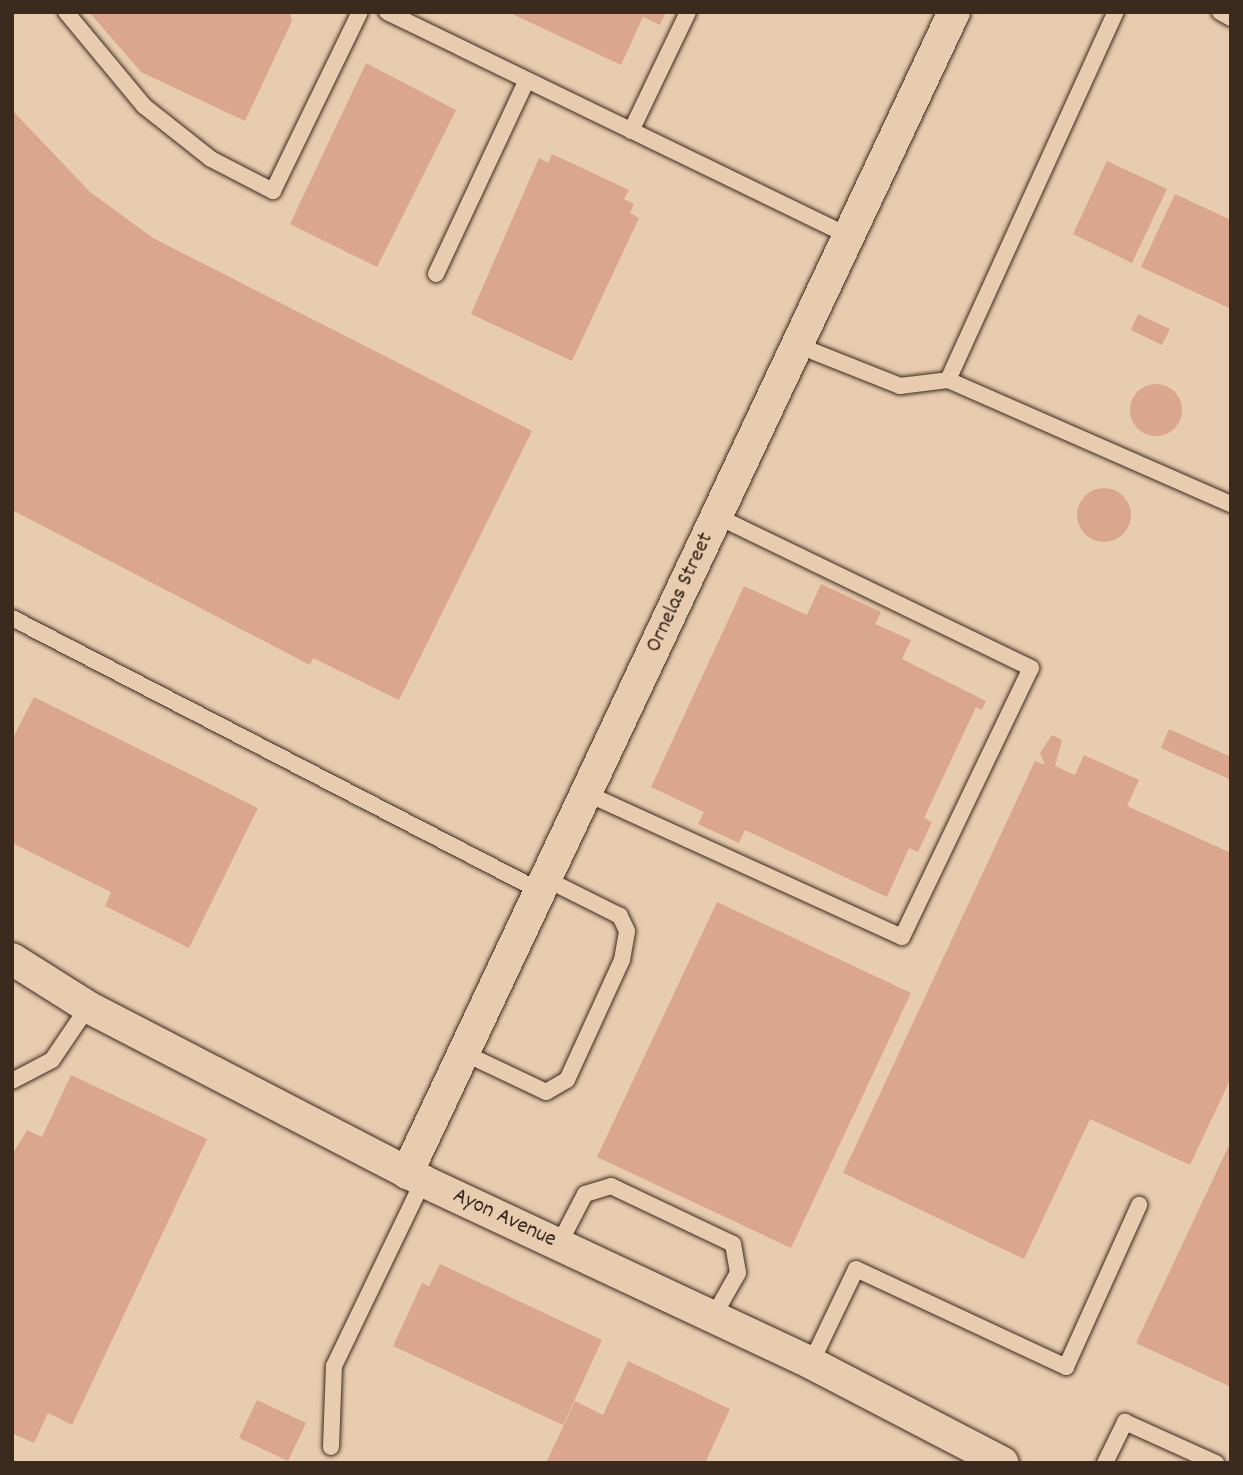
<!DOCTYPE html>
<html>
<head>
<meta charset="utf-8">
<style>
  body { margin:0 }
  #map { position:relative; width:1243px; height:1475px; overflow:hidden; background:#e8ccaf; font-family:Dekko,sans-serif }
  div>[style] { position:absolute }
  .building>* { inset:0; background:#daa68e }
  .round { border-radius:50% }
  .roads { filter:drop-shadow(0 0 2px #3b2a1e) drop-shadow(0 0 2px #3b2a1e) }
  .lane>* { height:16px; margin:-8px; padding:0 8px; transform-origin:8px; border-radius:8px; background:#e8ccaf }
  .street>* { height:32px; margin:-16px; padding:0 16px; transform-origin:16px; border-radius:16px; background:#e8ccaf }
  span { translate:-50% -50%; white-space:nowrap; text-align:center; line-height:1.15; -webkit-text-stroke:5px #e8ccaf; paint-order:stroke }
  .street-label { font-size:23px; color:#3b2a1e }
  .frame { position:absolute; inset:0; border:14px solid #3b2a1e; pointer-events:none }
</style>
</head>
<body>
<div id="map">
  <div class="building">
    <div style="clip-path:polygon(89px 12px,290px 12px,292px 21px,245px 121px,141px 72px)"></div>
    <div style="clip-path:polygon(508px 12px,666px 12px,660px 25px,643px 17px,621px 65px)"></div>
    <div style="clip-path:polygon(366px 63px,456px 110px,377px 267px,290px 224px)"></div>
    <div style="clip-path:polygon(12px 110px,90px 192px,153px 238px,532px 431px,399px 700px,313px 658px,310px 665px,12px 510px)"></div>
    <div style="clip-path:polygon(552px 154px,629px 190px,624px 199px,634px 204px,630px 213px,639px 218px,572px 361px,471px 314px,539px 158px,548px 163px)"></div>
    <div style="clip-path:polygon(1107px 161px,1167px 189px,1132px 263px,1073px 234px)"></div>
    <div style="clip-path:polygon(1175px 194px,1231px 220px,1231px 309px,1141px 267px)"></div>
    <div style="clip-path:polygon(1138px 314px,1170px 329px,1162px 345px,1131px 330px)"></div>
    <div class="round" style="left:1130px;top:384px;width:52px;height:52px"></div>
    <div class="round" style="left:1077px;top:488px;width:54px;height:54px"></div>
    <div style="clip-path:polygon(821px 584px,881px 612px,875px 624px,911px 640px,902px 659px,986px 701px,982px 710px,976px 707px,924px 818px,932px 822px,918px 852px,909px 848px,887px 897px,745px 830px,739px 843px,698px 824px,704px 812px,651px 787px,744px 586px,807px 615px)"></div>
    <div style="clip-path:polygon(34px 697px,258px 808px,189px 948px,105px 906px,111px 892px,12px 843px,12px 740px)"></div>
    <div style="clip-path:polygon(1169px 729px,1231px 757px,1231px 780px,1161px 748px)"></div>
    <div style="clip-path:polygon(1052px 735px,1062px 740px,1055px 766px,1075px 775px,1084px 755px,1139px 780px,1127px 806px,1231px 853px,1231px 1078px,1190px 1165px,1090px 1119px,1024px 1259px,843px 1173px,1035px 761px,1045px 765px,1040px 753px)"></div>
    <div style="clip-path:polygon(717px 902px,911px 993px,791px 1248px,597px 1157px)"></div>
    <div style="clip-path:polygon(71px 1075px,207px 1139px,72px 1425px,48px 1413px,34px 1443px,12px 1433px,12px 1155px,27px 1130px,42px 1137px)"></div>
    <div style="clip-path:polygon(1231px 1141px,1231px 1387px,1136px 1343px)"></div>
    <div style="clip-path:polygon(440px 1264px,602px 1340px,563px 1425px,393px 1346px,422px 1283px,429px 1286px)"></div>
    <div style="clip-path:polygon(628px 1361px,730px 1409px,705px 1463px,546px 1463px,575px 1401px,603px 1415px)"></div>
    <div style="clip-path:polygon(257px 1400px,306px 1423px,288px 1461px,239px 1438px)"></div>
  </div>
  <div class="roads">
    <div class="lane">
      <div style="left:66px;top:12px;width:122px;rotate:50.3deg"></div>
      <div style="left:144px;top:106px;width:85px;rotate:38.3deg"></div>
      <div style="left:211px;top:159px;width:70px;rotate:27.3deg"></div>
      <div style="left:273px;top:191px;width:199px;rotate:-64.1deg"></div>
      <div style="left:387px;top:12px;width:513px;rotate:25.87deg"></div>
      <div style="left:1220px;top:12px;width:13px;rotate:29deg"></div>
      <div style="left:631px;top:131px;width:132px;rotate:-64.4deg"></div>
      <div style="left:436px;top:274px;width:214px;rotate:-64.9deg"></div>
      <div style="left:797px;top:345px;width:111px;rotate:21.7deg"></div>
      <div style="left:900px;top:386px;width:48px;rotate:-7.1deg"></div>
      <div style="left:948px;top:380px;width:309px;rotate:23.7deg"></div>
      <div style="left:948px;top:380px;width:405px;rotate:-65.5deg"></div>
      <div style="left:12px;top:618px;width:594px;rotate:27.34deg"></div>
      <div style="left:586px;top:793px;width:347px;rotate:24.5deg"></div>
      <div style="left:902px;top:937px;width:298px;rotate:-64.4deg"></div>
      <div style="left:1031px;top:668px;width:349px;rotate:-154.2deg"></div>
      <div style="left:464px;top:1053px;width:91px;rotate:25.4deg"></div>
      <div style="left:546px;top:1092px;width:24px;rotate:-30deg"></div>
      <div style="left:567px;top:1080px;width:132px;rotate:-65.4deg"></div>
      <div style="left:622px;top:960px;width:29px;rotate:-80deg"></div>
      <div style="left:627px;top:931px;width:17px;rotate:-115deg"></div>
      <div style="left:620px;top:916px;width:83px;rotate:-153.4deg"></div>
      <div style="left:12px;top:1081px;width:45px;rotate:-27.7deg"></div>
      <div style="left:52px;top:1060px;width:64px;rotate:-55.8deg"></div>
      <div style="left:559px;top:1244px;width:56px;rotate:-62.5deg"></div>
      <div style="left:585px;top:1194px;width:27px;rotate:-17deg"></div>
      <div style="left:611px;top:1186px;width:135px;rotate:25.4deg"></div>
      <div style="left:733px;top:1244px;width:29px;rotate:80deg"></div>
      <div style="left:738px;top:1273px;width:51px;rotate:119.6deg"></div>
      <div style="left:811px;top:1363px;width:104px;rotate:-64.4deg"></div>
      <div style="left:856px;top:1269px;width:232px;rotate:25deg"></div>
      <div style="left:1066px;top:1367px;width:178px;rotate:-65.7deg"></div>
      <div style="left:331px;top:1447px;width:81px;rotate:-87.9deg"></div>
      <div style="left:334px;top:1366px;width:205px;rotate:-64.3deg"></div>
      <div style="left:1105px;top:1463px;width:46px;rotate:-64deg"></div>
      <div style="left:1125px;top:1422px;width:100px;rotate:24.3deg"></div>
    </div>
    <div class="street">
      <div style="left:12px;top:959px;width:90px;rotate:32.3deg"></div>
      <div style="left:88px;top:1007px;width:377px;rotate:27.4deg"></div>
      <div style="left:423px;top:1181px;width:429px;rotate:25.1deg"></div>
      <div style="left:811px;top:1363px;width:216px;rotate:27.5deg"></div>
      <div style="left:407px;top:1173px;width:1283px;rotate:-64.77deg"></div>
    </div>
  </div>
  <div class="street-label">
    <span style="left:681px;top:593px;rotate:-65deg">Ornelas Street</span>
    <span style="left:504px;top:1219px;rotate:25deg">Ayon Avenue</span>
  </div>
  <div class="frame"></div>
</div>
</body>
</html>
